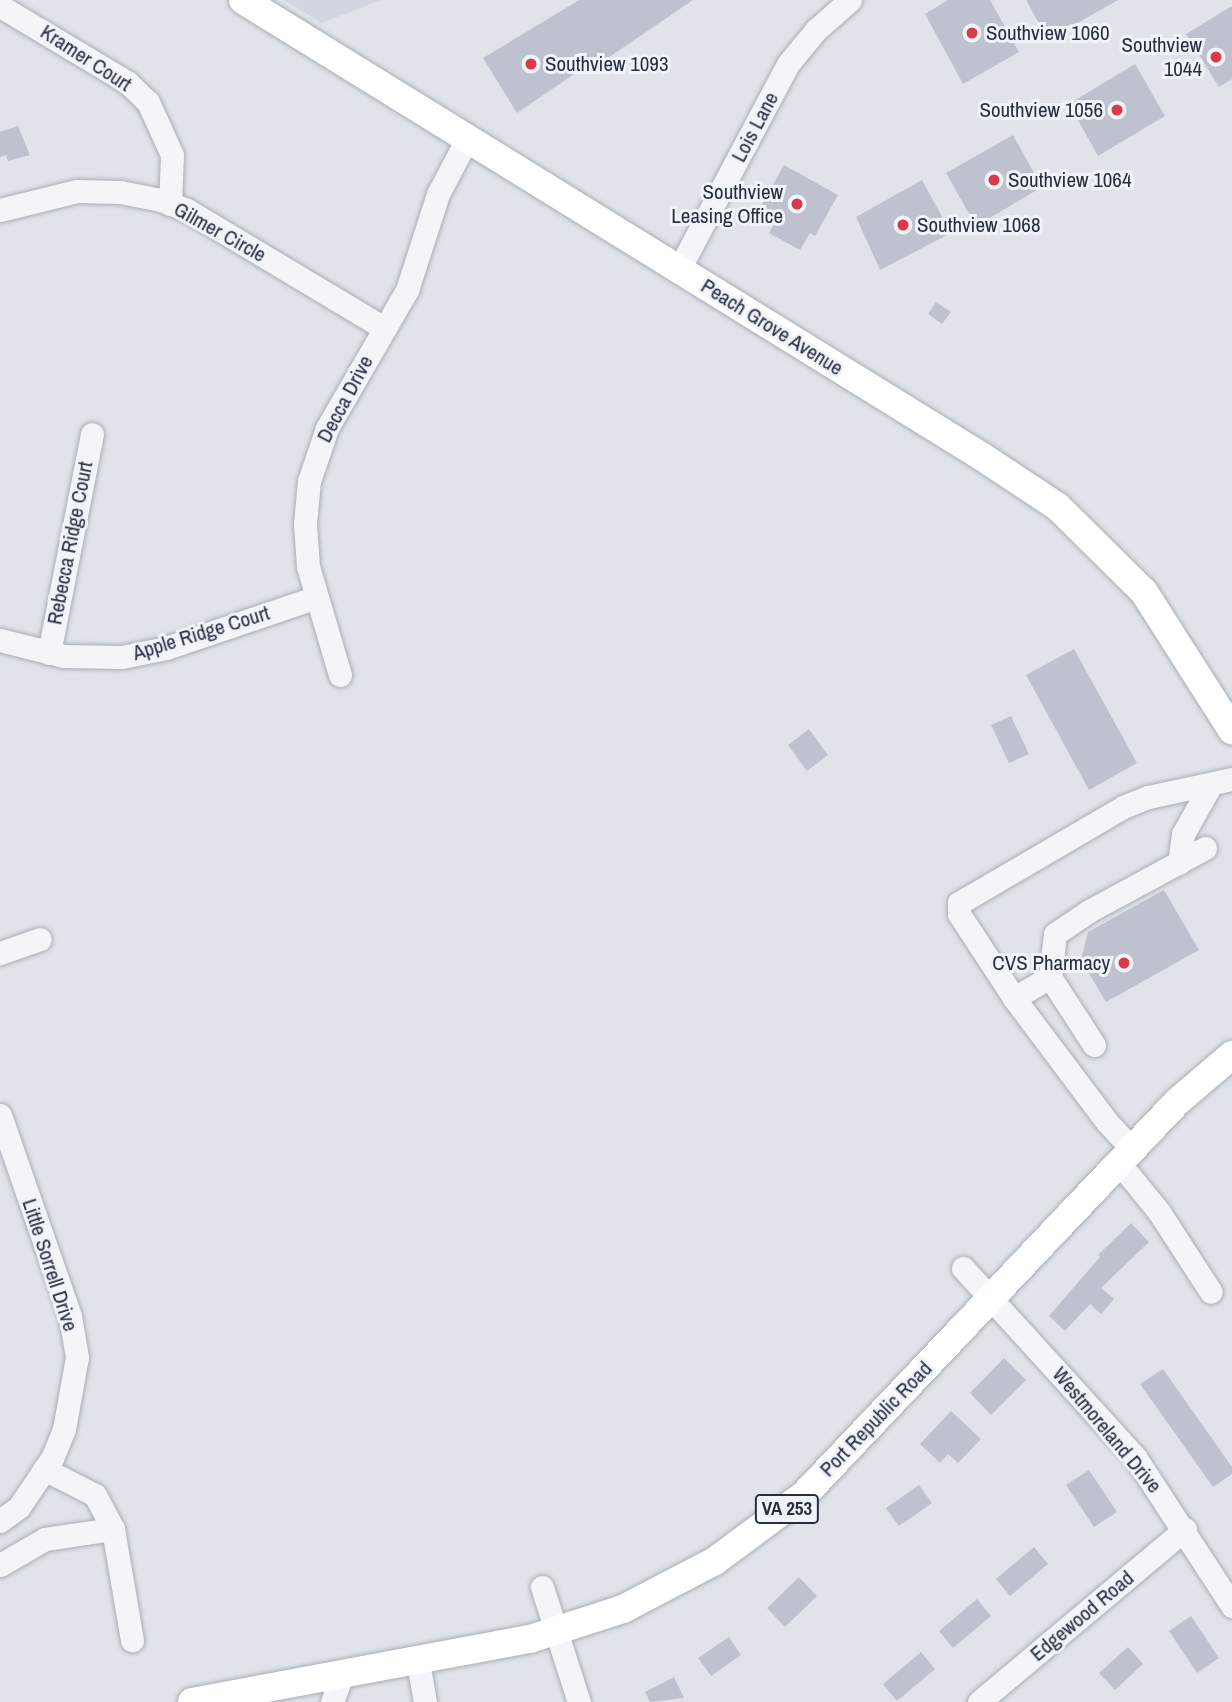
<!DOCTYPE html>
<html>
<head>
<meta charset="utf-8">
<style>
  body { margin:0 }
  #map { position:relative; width:1232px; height:1702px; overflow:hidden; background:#e0e4ea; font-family:"Archivo Narrow",sans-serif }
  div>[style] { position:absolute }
  .built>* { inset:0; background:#d2d6e0 }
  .building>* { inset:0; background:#bdc2ce }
  .roads { filter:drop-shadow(0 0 2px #a8aeb8) drop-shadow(0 0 2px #a8aeb8) }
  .minor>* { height:23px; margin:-11.5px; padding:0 11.5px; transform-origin:11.5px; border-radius:11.5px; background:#f3f5f8 }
  .major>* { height:28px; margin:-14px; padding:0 14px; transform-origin:14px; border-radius:14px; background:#fff }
  .dots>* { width:19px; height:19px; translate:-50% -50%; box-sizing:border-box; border:4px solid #f0f3f8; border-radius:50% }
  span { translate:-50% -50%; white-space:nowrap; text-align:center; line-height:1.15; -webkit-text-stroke:6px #f0f3f8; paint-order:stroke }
  .shield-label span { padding:2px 5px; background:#f0f3f8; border:2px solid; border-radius:5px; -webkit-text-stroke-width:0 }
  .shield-label { font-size:19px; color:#273043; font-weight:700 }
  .poi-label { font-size:21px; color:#273043 }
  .left { translate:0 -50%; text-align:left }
  .right { translate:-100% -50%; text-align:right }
  .street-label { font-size:21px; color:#273043 }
</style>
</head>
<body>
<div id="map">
  <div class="built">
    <div style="clip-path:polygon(284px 0,381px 0,322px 23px)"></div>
  </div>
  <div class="building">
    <div style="clip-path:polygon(579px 0,693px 0,602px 62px,599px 57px,517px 113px,483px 58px)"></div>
    <div style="clip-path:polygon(948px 0,990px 0,1019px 52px,963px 84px,925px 14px)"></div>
    <div style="clip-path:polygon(1026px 0,1118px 0,1048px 40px)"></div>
    <div style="clip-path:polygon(1232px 6px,1232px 79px,1219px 87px,1186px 34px)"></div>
    <div style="clip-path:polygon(1135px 64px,1165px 116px,1098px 156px,1069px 104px)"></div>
    <div style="clip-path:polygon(18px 126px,30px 155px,8px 161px,6px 155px,0 157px,0 132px)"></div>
    <div style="clip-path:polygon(1013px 135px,1042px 187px,976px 226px,946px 173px)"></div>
    <div style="clip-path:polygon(784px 165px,838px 195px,815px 236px,810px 233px,800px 250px,769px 233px,775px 222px,757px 213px)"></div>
    <div style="clip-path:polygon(922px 180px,951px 233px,880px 270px,856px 217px)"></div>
    <div style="clip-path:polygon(936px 302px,951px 312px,942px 324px,928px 314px)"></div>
    <div style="clip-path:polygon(1074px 649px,1137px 763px,1089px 790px,1026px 675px)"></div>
    <div style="clip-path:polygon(1011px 716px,1029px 754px,1009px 763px,991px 725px)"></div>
    <div style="clip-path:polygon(809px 729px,828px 755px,807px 771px,788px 745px)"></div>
    <div style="clip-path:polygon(1164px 890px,1199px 950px,1106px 1002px,1081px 960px,1088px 932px)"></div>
    <div style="clip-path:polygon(1131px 1223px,1149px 1242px,1101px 1288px,1114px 1299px,1101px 1314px,1090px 1304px,1065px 1331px,1049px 1316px,1100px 1257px,1098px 1255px)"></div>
    <div style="clip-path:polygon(1004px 1358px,1026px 1380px,991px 1415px,970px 1393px)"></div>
    <div style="clip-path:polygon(1163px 1369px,1232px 1467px,1232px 1474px,1213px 1487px,1140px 1384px)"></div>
    <div style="clip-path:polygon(951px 1411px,981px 1439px,958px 1463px,948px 1454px,940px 1463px,920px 1444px)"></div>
    <div style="clip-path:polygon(1089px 1470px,1117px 1512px,1094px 1527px,1066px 1485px)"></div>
    <div style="clip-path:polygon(919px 1485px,932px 1503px,899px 1526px,886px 1508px)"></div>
    <div style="clip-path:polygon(1034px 1547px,1048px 1564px,1010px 1596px,996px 1579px)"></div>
    <div style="clip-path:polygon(799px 1577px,817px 1596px,785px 1627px,767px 1608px)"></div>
    <div style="clip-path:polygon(977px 1599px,991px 1616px,953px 1648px,939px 1631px)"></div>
    <div style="clip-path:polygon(1191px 1616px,1219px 1658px,1197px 1673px,1169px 1631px)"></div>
    <div style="clip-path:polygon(729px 1637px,741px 1655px,711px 1676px,698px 1658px)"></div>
    <div style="clip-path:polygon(1128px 1647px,1143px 1664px,1115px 1690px,1099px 1673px)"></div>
    <div style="clip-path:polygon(921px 1652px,935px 1669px,897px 1701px,883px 1684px)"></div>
    <div style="clip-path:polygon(674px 1677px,684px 1698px,650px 1702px,645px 1692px)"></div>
  </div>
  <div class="roads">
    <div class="minor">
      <div style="left:0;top:6px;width:148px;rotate:30.9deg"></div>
      <div style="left:127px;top:82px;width:29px;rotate:44deg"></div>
      <div style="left:148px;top:102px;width:58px;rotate:65.6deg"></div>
      <div style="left:172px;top:155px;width:49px;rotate:92.3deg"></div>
      <div style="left:0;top:210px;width:79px;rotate:-13.9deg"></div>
      <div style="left:77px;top:191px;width:43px;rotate:1.3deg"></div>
      <div style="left:120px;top:192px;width:42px;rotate:11deg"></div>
      <div style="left:161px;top:200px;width:28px;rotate:21deg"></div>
      <div style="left:187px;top:210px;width:230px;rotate:30.9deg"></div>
      <div style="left:679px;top:269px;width:232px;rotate:-62deg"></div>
      <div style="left:788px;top:64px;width:44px;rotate:-50.5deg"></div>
      <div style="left:816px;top:30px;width:45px;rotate:-41.4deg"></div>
      <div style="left:0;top:640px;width:66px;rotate:14deg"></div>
      <div style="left:64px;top:656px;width:58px;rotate:1deg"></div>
      <div style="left:122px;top:657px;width:45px;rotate:-11.6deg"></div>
      <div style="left:166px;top:648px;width:159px;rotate:-18.7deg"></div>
      <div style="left:49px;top:653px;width:223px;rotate:-78.9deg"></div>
      <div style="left:340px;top:675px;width:114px;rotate:-106.4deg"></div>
      <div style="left:308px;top:566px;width:42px;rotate:-94.1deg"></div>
      <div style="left:305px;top:524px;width:43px;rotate:-84.7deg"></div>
      <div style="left:309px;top:481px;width:56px;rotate:-71.2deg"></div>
      <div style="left:327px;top:428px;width:160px;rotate:-59.9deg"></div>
      <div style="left:407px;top:290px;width:101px;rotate:-72.1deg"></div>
      <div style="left:438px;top:194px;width:62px;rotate:-62.2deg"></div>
      <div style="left:1179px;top:863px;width:29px;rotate:-82deg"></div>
      <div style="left:1183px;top:834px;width:55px;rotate:-60.6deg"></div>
      <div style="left:0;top:953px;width:42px;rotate:-19.3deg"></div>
      <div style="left:1014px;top:998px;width:42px;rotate:-30.3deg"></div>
      <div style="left:1094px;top:1045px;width:81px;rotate:-122.9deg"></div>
      <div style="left:1050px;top:977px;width:43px;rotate:-83.4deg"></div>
      <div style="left:1055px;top:934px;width:41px;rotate:-34.1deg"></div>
      <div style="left:1089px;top:911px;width:132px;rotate:-28.5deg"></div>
      <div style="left:0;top:1115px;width:213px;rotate:70.8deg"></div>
      <div style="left:70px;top:1316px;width:42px;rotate:80.3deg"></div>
      <div style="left:77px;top:1357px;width:73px;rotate:100.2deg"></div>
      <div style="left:64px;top:1429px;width:31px;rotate:112deg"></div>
      <div style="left:52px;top:1458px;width:59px;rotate:124deg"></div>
      <div style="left:19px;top:1507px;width:24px;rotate:144deg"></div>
      <div style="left:1133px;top:1150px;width:38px;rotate:-133deg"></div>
      <div style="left:1107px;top:1122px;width:155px;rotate:-126.9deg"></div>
      <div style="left:1014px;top:998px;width:100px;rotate:-123.2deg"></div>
      <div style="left:959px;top:914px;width:11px;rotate:-90deg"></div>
      <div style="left:959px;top:903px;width:190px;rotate:-30.3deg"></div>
      <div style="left:1123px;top:807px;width:27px;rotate:-22deg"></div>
      <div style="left:1148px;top:797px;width:86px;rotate:-12.1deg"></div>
      <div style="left:1120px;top:1164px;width:62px;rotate:50.9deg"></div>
      <div style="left:1159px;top:1212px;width:95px;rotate:57deg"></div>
      <div style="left:963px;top:1268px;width:256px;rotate:47.7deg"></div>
      <div style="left:1135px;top:1457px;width:178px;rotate:56.9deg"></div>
      <div style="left:44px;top:1469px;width:57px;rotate:27deg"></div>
      <div style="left:95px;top:1495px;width:38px;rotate:62deg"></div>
      <div style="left:113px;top:1529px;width:113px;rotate:80.3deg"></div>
      <div style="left:0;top:1565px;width:52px;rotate:-30deg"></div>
      <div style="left:45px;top:1539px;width:69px;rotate:-8.4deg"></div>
      <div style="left:542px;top:1587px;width:121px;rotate:72.2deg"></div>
      <div style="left:418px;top:1662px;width:41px;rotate:80.1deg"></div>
      <div style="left:332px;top:1702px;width:29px;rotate:-70deg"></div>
      <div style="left:979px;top:1702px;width:269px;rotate:-40deg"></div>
    </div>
    <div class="major">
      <div style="left:243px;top:0;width:868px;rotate:31.71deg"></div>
      <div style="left:981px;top:456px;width:92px;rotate:33.5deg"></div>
      <div style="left:1058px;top:507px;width:121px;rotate:44.7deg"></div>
      <div style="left:1144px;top:592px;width:164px;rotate:57.5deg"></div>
      <div style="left:192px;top:1702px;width:344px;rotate:-10.6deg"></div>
      <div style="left:530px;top:1639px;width:98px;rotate:-17.9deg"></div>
      <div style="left:623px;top:1609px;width:104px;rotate:-27.6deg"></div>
      <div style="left:715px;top:1561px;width:111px;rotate:-36.6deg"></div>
      <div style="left:804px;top:1495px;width:543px;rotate:-46.49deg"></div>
      <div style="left:1178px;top:1101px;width:71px;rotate:-40.4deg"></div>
    </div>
  </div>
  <div class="dots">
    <div style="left:972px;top:33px;background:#da3a49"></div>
    <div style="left:1216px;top:57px;background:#da3a49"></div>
    <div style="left:531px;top:64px;background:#da3a49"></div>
    <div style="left:1117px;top:110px;background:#da3a49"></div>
    <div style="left:994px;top:180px;background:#da3a49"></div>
    <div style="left:797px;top:204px;background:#da3a49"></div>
    <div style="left:903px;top:225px;background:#da3a49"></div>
    <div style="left:1124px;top:963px;background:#da3a49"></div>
  </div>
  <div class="shield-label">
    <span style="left:787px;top:1509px">VA 253</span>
  </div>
  <div class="poi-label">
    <span class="left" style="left:986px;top:33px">Southview 1060</span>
    <span class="right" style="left:1202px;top:57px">Southview<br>1044</span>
    <span class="left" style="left:545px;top:64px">Southview 1093</span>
    <span class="right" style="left:1103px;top:110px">Southview 1056</span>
    <span class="left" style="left:1008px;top:180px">Southview 1064</span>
    <span class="right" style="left:783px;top:204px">Southview<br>Leasing Office</span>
    <span class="left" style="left:917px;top:225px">Southview 1068</span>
    <span class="right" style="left:1110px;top:963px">CVS Pharmacy</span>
  </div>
  <div class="street-label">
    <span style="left:86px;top:58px;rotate:33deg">Kramer Court</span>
    <span style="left:755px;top:127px;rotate:-62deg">Lois Lane</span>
    <span style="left:220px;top:232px;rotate:29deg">Gilmer Circle</span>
    <span style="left:772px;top:327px;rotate:32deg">Peach Grove Avenue</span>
    <span style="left:345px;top:399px;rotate:-62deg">Decca Drive</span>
    <span style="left:70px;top:543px;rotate:-79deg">Rebecca Ridge Court</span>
    <span style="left:201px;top:633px;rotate:-17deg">Apple Ridge Court</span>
    <span style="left:50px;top:1265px;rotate:72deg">Little Sorrell Drive</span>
    <span style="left:876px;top:1419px;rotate:-46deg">Port Republic Road</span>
    <span style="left:1107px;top:1430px;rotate:50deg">Westmoreland Drive</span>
    <span style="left:1082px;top:1616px;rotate:-40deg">Edgewood Road</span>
  </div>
</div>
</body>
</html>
